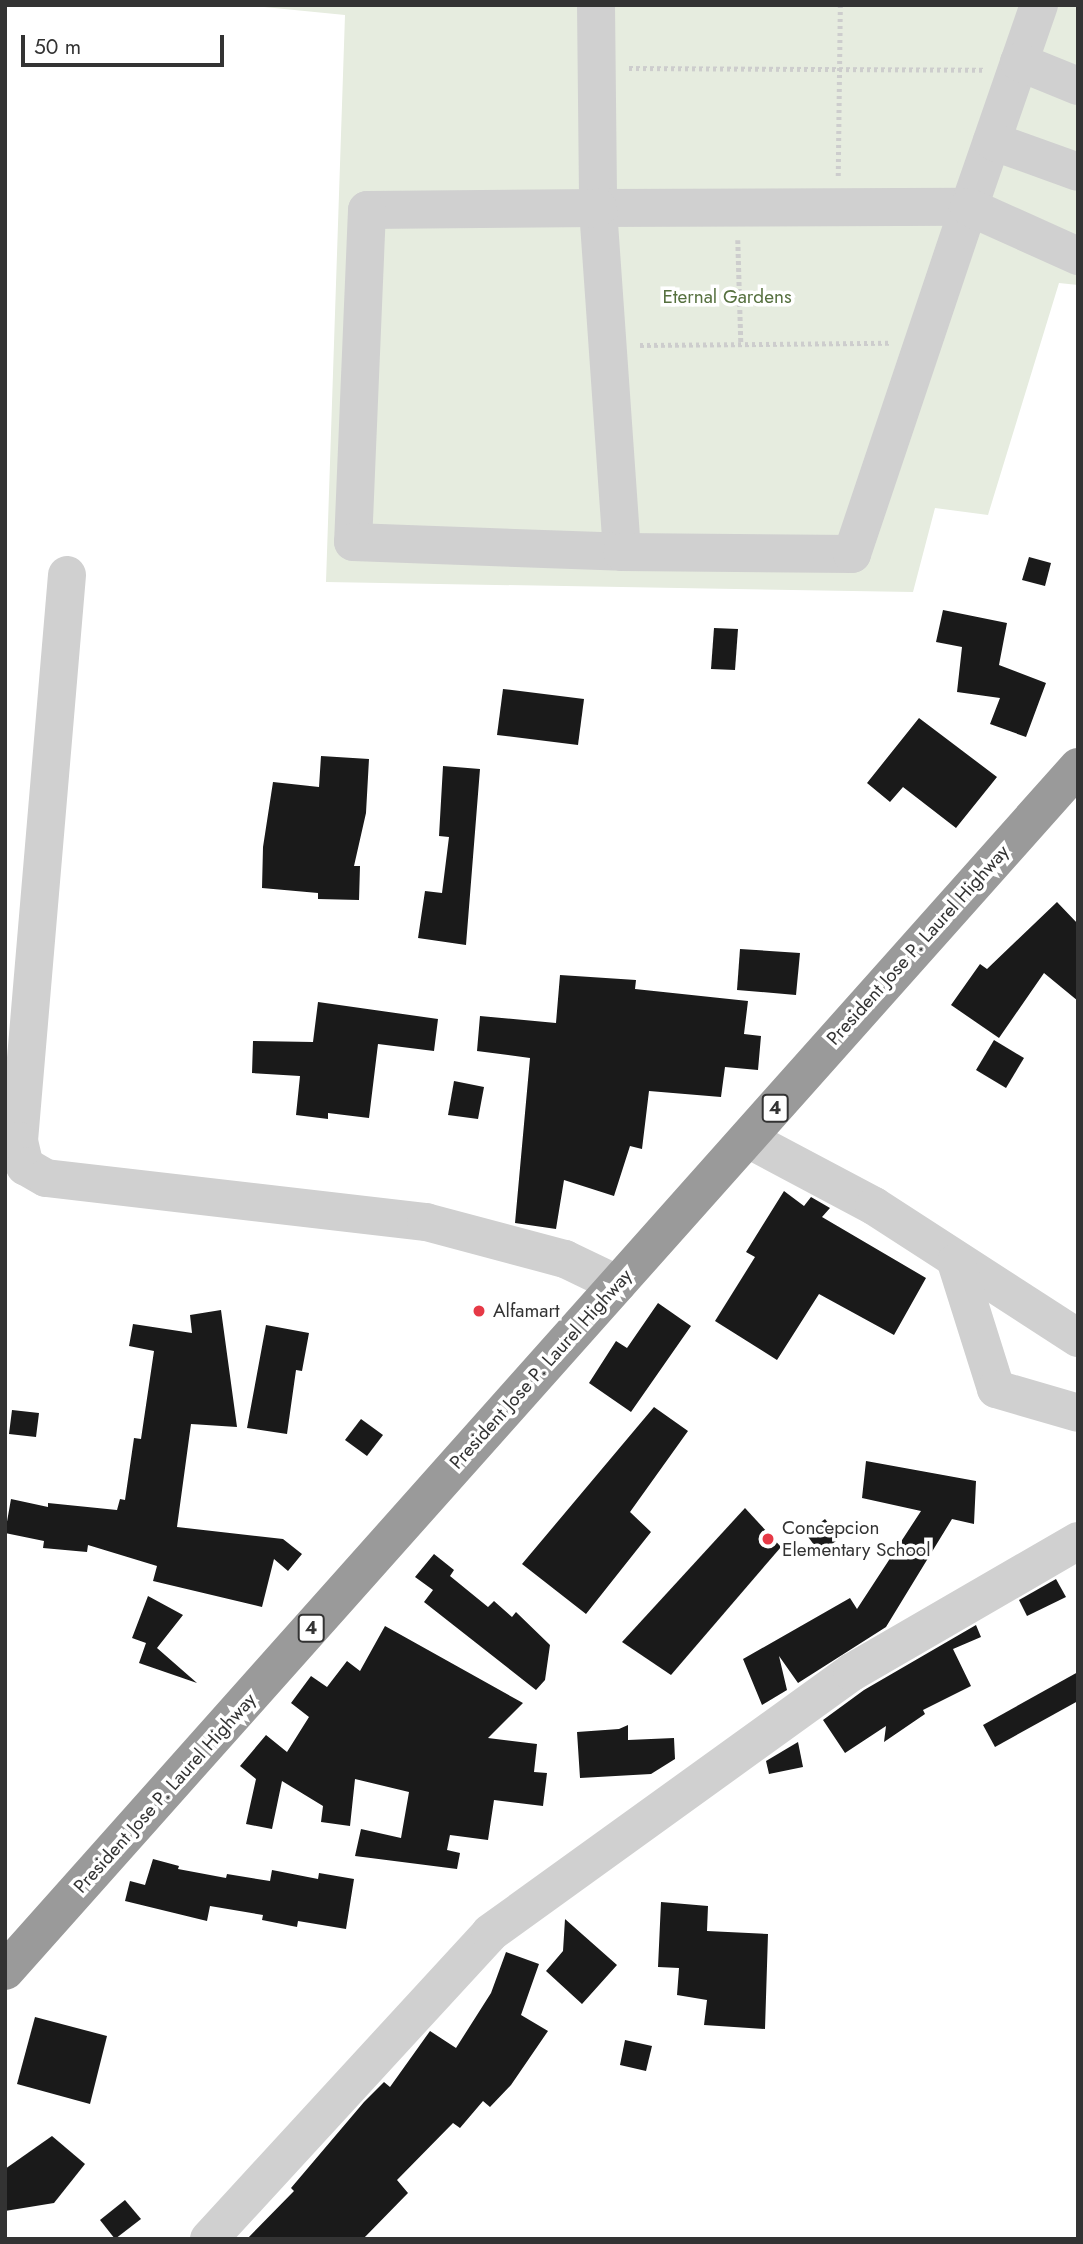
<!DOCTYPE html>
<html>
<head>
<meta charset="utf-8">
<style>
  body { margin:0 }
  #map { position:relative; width:1083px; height:2244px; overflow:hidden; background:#fff; font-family:Jost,sans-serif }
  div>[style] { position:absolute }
  .green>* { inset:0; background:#e6ecdf }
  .building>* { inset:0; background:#1a1a1a }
  .path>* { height:4.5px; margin-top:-2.25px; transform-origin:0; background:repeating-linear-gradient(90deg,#cdcdcd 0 3.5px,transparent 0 7px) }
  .minor>* { height:38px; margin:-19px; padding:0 19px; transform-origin:19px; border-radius:19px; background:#d0d0d0 }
  .highway>* { height:38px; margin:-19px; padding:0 19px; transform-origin:19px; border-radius:19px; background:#9a9a9a }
  .dots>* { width:19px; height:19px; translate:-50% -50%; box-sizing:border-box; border:4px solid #fff; border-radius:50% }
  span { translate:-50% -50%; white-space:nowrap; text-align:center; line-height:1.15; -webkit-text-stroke:7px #fff; paint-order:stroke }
  .shield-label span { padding:2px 5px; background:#fff; border:2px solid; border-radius:5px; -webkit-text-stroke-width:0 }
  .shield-label { font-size:18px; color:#333; font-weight:700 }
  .park-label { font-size:19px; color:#56703f }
  .street-label { font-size:19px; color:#333 }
  .poi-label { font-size:19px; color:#333 }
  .left { translate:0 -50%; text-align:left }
  .frame { position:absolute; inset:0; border:7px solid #333; pointer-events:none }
  .scale { position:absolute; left:21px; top:35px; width:203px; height:32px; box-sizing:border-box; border:4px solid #333; border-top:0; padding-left:9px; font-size:21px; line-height:24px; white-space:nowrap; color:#333; -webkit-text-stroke:5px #fff; paint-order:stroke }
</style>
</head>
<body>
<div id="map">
  <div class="green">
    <div style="clip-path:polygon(243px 5px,1078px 5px,1078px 285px,1059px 283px,988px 515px,935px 508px,913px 592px,326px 582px,345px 15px)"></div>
  </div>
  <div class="building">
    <div style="clip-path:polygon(1029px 557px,1051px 563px,1045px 586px,1022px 580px)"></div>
    <div style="clip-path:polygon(943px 610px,1007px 623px,999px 665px,1046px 683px,1026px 737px,990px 724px,1000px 698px,957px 692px,962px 647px,936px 642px)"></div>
    <div style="clip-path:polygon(714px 628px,738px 629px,735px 670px,711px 669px)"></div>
    <div style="clip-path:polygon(503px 689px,584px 699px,578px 745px,497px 735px)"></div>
    <div style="clip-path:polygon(919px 718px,997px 777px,956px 828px,903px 787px,890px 802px,867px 783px)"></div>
    <div style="clip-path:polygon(321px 756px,369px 759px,366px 813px,354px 866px,360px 866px,359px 900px,318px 899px,318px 893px,262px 888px,263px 847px,273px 782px,319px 787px)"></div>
    <div style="clip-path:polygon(443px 766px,480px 769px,466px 945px,418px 938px,425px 891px,442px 893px,449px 837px,439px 836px)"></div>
    <div style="clip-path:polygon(1057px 902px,1078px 924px,1078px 1001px,1044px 973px,999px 1038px,951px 1005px,980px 964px,987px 969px)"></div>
    <div style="clip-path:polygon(740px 949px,800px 953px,796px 995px,737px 990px)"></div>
    <div style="clip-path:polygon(560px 975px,636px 980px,635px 989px,748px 1001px,744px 1034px,761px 1036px,758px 1070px,725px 1067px,721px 1097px,649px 1091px,642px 1149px,630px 1146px,614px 1196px,564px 1180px,556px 1229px,515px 1223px,530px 1058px,477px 1051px,480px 1016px,556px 1023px)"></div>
    <div style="clip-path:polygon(318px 1002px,438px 1019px,434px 1051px,378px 1044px,369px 1118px,328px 1113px,328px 1119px,296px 1115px,300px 1076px,252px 1073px,253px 1041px,313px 1042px)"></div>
    <div style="clip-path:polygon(994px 1040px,1024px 1058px,1006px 1088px,976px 1070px)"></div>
    <div style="clip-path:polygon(454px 1081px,484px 1087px,478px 1119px,448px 1115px)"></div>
    <div style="clip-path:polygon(784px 1191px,804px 1206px,811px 1197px,830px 1208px,822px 1217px,926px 1278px,894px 1335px,819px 1294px,777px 1360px,715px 1321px,755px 1257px,746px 1252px)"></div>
    <div style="clip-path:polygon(658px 1303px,691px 1326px,631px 1412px,589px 1383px,616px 1341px,627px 1348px)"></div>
    <div style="clip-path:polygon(221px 1310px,237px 1427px,191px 1424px,177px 1527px,283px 1539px,302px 1554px,288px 1571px,274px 1559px,262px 1607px,153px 1581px,157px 1566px,88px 1545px,87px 1552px,43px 1548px,44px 1541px,5px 1533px,11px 1499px,48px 1507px,48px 1503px,117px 1510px,120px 1499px,125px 1500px,134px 1438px,141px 1439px,154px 1351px,129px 1346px,133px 1324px,192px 1333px,190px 1315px)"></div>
    <div style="clip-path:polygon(266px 1325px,309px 1333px,302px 1371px,296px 1370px,287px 1434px,247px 1428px)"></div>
    <div style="clip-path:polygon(654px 1407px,688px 1431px,630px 1512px,651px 1532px,586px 1614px,522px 1564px)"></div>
    <div style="clip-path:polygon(12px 1410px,39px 1413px,36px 1437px,9px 1434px)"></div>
    <div style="clip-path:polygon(361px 1419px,383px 1435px,367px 1456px,345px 1440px)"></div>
    <div style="clip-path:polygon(866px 1461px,976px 1481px,974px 1524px,952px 1519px,886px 1627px,798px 1683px,779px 1656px,787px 1690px,762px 1705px,743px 1659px,850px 1598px,857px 1609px,921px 1511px,862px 1498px)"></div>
    <div style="clip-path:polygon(745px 1508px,781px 1547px,671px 1675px,622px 1642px)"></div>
    <div style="clip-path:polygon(825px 1519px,840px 1538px,820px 1553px,806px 1534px)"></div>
    <div style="clip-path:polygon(434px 1554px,454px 1570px,450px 1576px,488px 1607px,494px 1601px,512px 1617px,516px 1612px,550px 1645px,545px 1680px,536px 1690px,424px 1602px,433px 1590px,415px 1577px)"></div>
    <div style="clip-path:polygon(1056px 1579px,1066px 1597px,1027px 1616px,1019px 1600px)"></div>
    <div style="clip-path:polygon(148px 1596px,183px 1615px,157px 1648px,197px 1683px,139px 1663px,146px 1643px,132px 1638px)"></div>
    <div style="clip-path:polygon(976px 1625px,981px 1637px,953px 1649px,971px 1686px,923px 1710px,925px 1714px,884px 1742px,886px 1726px,845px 1753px,823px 1720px,864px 1690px)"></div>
    <div style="clip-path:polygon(385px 1626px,523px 1703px,488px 1738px,537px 1744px,534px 1772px,547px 1773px,543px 1806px,494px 1800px,488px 1840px,450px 1835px,447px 1850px,460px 1853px,457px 1869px,355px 1856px,361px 1829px,401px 1838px,409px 1792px,355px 1779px,350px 1826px,321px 1822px,323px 1806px,282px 1781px,272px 1829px,246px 1824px,256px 1779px,240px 1766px,266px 1735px,287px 1752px,309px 1717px,291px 1703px,311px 1676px,327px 1687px,347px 1661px,360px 1671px)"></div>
    <div style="clip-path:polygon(1078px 1672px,1078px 1701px,995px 1747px,983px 1725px)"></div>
    <div style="clip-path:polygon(628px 1725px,628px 1740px,674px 1738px,675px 1759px,651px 1774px,580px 1778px,577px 1732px,619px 1729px)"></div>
    <div style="clip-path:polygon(798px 1742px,803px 1767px,769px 1774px,766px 1761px)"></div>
    <div style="clip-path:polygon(153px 1859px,179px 1866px,178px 1869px,226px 1878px,227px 1874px,270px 1881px,272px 1870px,318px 1879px,319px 1873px,354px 1879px,346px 1929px,298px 1921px,297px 1927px,262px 1920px,263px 1915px,210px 1906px,207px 1921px,125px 1901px,130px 1881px,145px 1885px)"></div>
    <div style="clip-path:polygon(661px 1902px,708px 1906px,707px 1931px,768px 1934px,765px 2029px,704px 2025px,707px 2000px,677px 1995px,679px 1968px,658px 1967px)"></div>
    <div style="clip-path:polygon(565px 1919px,617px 1965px,582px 2004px,546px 1971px,563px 1951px)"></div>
    <div style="clip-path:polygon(506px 1952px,539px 1964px,521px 2015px,548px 2031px,511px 2085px,490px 2107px,483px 2101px,460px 2128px,453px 2123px,397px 2180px,408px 2193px,363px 2239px,247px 2239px,294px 2191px,291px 2188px,364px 2102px,384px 2082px,390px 2087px,430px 2031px,456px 2048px,491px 1993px)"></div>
    <div style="clip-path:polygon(35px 2017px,107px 2036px,90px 2104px,17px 2084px)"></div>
    <div style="clip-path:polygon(625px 2040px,652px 2046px,646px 2071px,620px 2065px)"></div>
    <div style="clip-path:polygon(52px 2136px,85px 2164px,54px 2203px,5px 2211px,5px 2169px)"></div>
    <div style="clip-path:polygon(125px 2200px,141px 2219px,115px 2239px,100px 2220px)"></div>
  </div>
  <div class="path">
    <div style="left:629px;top:68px;width:355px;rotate:0.3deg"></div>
    <div style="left:838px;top:176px;width:171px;rotate:-89.3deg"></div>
    <div style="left:738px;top:240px;width:103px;rotate:88.3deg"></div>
    <div style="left:640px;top:345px;width:250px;rotate:-0.5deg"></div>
  </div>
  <div class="minor">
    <div style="left:596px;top:5px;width:203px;rotate:89.4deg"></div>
    <div style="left:598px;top:208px;width:371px;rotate:-0.2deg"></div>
    <div style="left:969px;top:207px;width:214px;rotate:-70.9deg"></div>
    <div style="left:1019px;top:62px;width:64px;rotate:22.1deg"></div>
    <div style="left:992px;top:141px;width:91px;rotate:19.8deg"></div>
    <div style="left:622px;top:552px;width:345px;rotate:-94deg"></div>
    <div style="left:598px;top:208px;width:231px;rotate:179.5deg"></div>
    <div style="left:367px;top:210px;width:332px;rotate:92.4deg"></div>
    <div style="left:353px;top:542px;width:269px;rotate:2.1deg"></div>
    <div style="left:622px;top:552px;width:230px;rotate:0.5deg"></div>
    <div style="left:852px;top:554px;width:366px;rotate:-71.4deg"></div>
    <div style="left:969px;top:207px;width:120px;rotate:24.2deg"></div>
    <div style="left:67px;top:575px;width:568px;rotate:94.85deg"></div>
    <div style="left:19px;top:1141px;width:26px;rotate:77deg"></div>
    <div style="left:25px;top:1166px;width:24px;rotate:30deg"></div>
    <div style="left:46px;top:1178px;width:383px;rotate:6.6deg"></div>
    <div style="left:426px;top:1222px;width:144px;rotate:14.9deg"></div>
    <div style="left:565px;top:1259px;width:58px;rotate:25.7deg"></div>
    <div style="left:748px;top:1139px;width:143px;rotate:28deg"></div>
    <div style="left:874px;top:1206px;width:243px;rotate:32.9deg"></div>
    <div style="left:956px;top:1262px;width:133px;rotate:72.5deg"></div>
    <div style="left:996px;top:1389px;width:85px;rotate:16.3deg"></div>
    <div style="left:209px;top:2239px;width:415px;rotate:-47.4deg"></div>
    <div style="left:490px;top:1933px;width:446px;rotate:-35.8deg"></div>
    <div style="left:852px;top:1672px;width:261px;rotate:-30.1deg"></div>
  </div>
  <div class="highway">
    <div style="left:5px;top:1971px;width:1613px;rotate:-48.29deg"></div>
  </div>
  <div class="dots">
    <div style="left:479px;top:1311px;background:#e63946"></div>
    <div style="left:768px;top:1539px;background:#e63946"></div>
  </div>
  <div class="shield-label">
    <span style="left:775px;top:1108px">4</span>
    <span style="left:311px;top:1628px">4</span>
  </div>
  <div class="park-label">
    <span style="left:727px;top:297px">Eternal Gardens</span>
  </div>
  <div class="street-label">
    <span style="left:918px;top:945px;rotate:-48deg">President Jose P. Laurel Highway</span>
    <span style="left:541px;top:1369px;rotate:-48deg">President Jose P. Laurel Highway</span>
    <span style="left:165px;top:1793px;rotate:-48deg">President Jose P. Laurel Highway</span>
  </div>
  <div class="poi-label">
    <span class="left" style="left:493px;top:1311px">Alfamart</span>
    <span class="left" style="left:782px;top:1539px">Concepcion<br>Elementary School</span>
  </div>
  <div class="frame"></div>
  <div class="scale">50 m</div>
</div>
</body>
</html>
